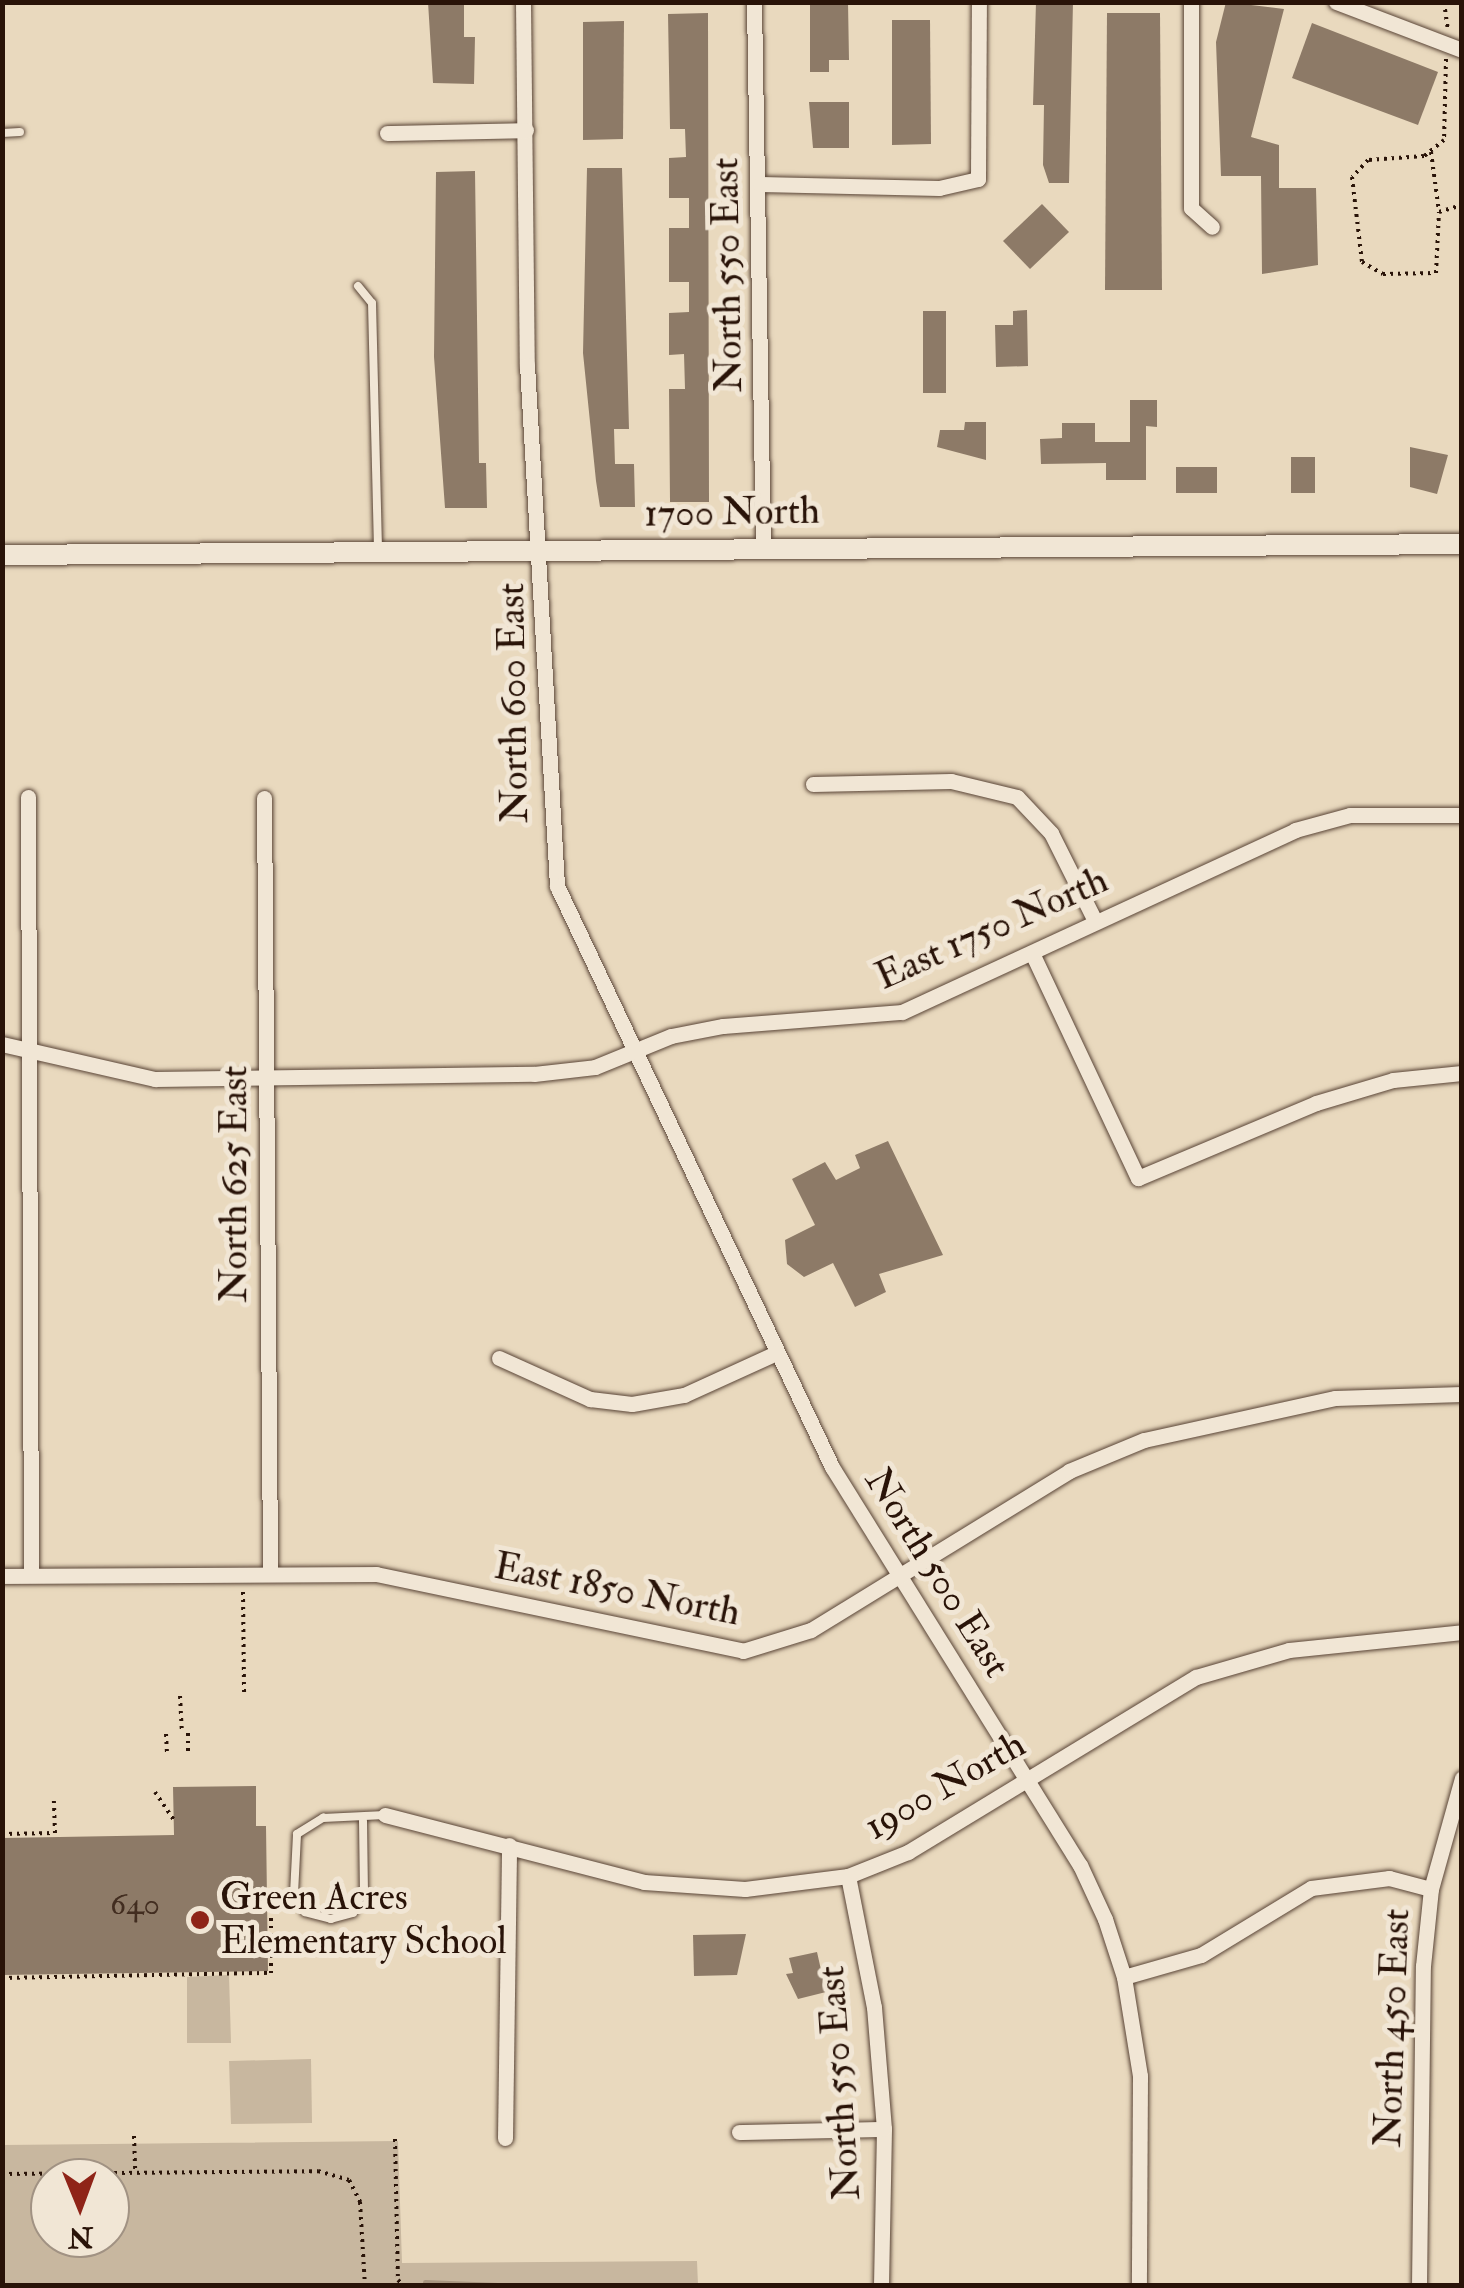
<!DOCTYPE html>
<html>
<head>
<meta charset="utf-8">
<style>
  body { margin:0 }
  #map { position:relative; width:1464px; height:2288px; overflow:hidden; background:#e9d9be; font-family:"IM FELL Double Pica",serif }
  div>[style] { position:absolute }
  .green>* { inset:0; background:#c8b79f }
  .stream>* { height:5px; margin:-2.5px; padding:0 2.5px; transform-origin:2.5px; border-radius:2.5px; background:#a89680 }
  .building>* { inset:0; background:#8d7a67 }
  .path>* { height:4px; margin-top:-2px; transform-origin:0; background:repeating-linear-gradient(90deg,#291308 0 2.5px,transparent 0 7.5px) }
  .roads { filter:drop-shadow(0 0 2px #594436) drop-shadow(0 0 2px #594436) }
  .service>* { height:8px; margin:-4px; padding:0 4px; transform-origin:4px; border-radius:4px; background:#f1e6d5 }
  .minor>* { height:15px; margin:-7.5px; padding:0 7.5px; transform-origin:7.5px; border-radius:7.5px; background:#f1e6d5 }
  .tertiary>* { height:20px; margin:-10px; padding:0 10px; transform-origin:10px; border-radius:10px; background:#f1e6d5 }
  .dots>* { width:28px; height:28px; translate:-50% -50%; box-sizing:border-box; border:5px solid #f1e6d5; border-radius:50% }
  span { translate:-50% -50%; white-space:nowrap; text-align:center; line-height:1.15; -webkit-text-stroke:10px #f1e6d5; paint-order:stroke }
  .number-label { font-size:32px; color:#422d20 }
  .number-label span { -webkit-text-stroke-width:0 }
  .street-label { font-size:38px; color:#291308 }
  .poi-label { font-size:38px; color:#291308 }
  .left { translate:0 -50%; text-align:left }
  .frame { position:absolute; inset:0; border:5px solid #291308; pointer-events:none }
  .north { position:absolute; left:30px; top:2158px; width:100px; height:100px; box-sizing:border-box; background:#f1e6d5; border:2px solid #a19283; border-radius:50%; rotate:179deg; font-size:28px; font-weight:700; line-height:40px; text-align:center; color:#291308 }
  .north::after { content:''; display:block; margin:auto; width:35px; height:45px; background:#8f2418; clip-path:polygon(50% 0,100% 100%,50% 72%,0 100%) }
</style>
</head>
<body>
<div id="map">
  <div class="green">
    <div style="clip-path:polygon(229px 1975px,231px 2043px,187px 2043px,187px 1977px)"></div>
    <div style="clip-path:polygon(311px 2059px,312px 2123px,231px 2124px,229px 2061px)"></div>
    <div style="clip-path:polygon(evenodd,398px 2141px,402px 2263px,697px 2261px,698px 2285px,3px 2285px,3px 2145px,398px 2141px,50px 2178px,110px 2178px,110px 2238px,50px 2238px,50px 2178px)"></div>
  </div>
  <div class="stream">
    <div style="left:425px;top:2282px;width:95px;rotate:2.4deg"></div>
  </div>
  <div class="building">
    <div style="clip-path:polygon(428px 2px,464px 2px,464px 37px,475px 37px,474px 84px,433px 83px)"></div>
    <div style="clip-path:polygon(810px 2px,848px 2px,849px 60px,829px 60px,829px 72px,810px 72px)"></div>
    <div style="clip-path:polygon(1036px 2px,1073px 2px,1069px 183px,1049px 183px,1043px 165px,1044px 105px,1033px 105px)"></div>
    <div style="clip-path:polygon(1226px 2px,1284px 9px,1251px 137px,1279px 145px,1279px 188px,1316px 188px,1318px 265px,1262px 274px,1261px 176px,1221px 176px,1216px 42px)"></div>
    <div style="clip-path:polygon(708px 13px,709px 502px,670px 502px,669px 389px,685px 389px,684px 354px,669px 355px,669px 313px,689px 312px,689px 282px,669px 282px,669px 228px,689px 228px,689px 198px,669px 198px,669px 158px,686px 157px,685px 129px,670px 129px,668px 14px)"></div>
    <div style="clip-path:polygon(1107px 13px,1160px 13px,1162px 290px,1105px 290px)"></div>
    <div style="clip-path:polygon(892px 20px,930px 20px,931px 144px,892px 145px)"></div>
    <div style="clip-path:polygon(624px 21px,623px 139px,583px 140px,583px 22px)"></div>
    <div style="clip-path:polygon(1312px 23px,1438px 72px,1418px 125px,1292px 78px)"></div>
    <div style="clip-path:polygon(809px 102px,849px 102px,849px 148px,813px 148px)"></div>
    <div style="clip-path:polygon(587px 168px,622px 168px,629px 429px,614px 429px,615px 464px,634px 464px,635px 507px,600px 507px,596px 481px,583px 353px)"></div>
    <div style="clip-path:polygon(475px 171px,479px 463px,486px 463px,487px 508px,445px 508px,434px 357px,436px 172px)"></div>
    <div style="clip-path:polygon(1042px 204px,1069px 232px,1030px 269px,1003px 241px)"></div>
    <div style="clip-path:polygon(1027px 310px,1028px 366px,996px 367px,995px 325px,1013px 325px,1013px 311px)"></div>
    <div style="clip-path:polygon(923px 311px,946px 311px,946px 393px,923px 393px)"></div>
    <div style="clip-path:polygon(1130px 400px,1157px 400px,1157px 427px,1146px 426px,1146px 480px,1106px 480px,1106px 463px,1041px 464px,1040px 439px,1062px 438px,1062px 423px,1095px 423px,1095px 442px,1130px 442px)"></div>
    <div style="clip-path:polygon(965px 422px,986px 422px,986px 460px,937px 447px,940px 430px,964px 430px)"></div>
    <div style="clip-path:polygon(1410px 447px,1448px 455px,1437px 494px,1410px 487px)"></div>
    <div style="clip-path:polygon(1291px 457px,1315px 457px,1315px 493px,1291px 493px)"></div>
    <div style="clip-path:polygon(1176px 467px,1217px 467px,1217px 493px,1176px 493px)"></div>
    <div style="clip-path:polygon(888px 1141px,943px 1255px,879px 1274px,886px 1292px,855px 1307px,833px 1263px,804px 1277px,787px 1264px,785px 1240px,815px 1225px,792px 1179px,825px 1162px,836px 1180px,860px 1168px,855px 1155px)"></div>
    <div style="clip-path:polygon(256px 1786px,256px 1826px,266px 1826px,268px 1971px,2px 1975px,2px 1838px,174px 1835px,173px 1787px)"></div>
    <div style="clip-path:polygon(746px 1934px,737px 1975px,694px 1976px,693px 1935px)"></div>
    <div style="clip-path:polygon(817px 1952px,826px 1992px,798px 1999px,786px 1974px,793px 1973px,789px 1958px)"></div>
  </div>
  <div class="path">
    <div style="left:1444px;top:2px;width:27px;rotate:82deg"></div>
    <div style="left:1446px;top:59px;width:81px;rotate:91.4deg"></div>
    <div style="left:1444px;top:140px;width:26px;rotate:141deg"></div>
    <div style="left:1424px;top:156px;width:56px;rotate:175.9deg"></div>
    <div style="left:1368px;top:160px;width:23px;rotate:133deg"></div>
    <div style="left:1352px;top:177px;width:86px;rotate:83.3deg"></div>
    <div style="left:1362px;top:262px;width:24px;rotate:30deg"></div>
    <div style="left:1383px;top:274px;width:53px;rotate:-1.1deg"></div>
    <div style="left:1436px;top:273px;width:61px;rotate:-87.2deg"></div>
    <div style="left:1439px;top:212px;width:24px;rotate:-17deg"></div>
    <div style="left:1431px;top:152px;width:61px;rotate:82.4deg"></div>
    <div style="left:243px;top:1592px;width:100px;rotate:89.4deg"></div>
    <div style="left:180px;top:1696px;width:37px;rotate:87deg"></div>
    <div style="left:188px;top:1733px;width:22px;rotate:90deg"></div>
    <div style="left:166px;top:1734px;width:22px;rotate:87deg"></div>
    <div style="left:155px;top:1792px;width:34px;rotate:56deg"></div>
    <div style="left:2px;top:1834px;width:53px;rotate:-1.1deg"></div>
    <div style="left:55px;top:1833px;width:32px;rotate:-92deg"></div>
    <div style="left:2px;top:1978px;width:269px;rotate:-1.1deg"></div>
    <div style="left:271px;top:1973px;width:66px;rotate:-90deg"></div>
    <div style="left:271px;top:1907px;width:18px"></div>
    <div style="left:134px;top:2136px;width:37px;rotate:88deg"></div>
    <div style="left:395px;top:2139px;width:141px;rotate:88.8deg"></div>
    <div style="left:398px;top:2280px;width:8px;rotate:45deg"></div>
    <div style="left:2px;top:2174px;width:316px;rotate:-0.5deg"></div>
    <div style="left:318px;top:2171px;width:32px;rotate:16deg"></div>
    <div style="left:349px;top:2180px;width:25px;rotate:63deg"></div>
    <div style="left:360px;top:2202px;width:84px;rotate:86.6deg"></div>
  </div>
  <div class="roads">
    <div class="service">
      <div style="left:2px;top:133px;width:18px;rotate:-3deg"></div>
      <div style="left:358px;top:286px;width:22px;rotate:51deg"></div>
      <div style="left:372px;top:303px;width:248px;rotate:88.6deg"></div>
      <div style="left:363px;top:1821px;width:68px;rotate:89.2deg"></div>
      <div style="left:364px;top:1889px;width:26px;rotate:115deg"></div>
      <div style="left:353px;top:1913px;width:23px;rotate:165deg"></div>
      <div style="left:331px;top:1919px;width:27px;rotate:-165deg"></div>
      <div style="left:305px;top:1912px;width:21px;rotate:-121deg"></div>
      <div style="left:294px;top:1894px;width:60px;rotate:-87.1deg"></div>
      <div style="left:297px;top:1834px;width:31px;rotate:-32deg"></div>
      <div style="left:323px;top:1818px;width:62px;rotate:-2.8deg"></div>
    </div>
    <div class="minor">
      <div style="left:523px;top:2px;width:363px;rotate:89.4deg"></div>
      <div style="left:527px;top:365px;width:522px;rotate:86.7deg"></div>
      <div style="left:557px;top:886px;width:643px;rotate:64.67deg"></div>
      <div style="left:832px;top:1467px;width:469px;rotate:58.1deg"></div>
      <div style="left:1080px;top:1865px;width:60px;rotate:65.2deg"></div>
      <div style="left:1105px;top:1919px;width:61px;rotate:71.9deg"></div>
      <div style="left:1124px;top:1977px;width:100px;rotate:80.8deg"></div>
      <div style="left:1140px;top:2076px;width:210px;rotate:90.3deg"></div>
      <div style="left:754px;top:2px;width:546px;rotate:89.06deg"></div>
      <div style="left:1191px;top:2px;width:206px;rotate:90deg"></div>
      <div style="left:1191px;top:208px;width:28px;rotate:42deg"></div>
      <div style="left:1336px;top:2px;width:135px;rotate:20.9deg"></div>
      <div style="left:387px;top:133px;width:139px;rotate:-1.2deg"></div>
      <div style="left:760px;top:184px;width:179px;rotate:1.3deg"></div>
      <div style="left:939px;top:188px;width:40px;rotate:-13deg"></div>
      <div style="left:978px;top:179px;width:177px;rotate:-89.7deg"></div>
      <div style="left:813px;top:784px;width:138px;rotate:-1.2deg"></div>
      <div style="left:951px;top:781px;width:68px;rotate:13.6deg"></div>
      <div style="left:1017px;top:797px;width:50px;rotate:46.6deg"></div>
      <div style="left:1051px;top:833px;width:98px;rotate:63.4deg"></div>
      <div style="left:28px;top:797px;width:778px;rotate:89.78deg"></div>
      <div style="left:264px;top:798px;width:772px;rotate:89.55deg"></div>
      <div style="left:1032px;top:953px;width:249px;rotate:64.8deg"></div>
      <div style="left:1138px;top:1178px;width:193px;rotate:-22.8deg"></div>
      <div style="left:1316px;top:1103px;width:80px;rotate:-16.6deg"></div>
      <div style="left:1393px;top:1080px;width:69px;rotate:-5.8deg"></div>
      <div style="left:2px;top:1044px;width:157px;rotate:12.9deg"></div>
      <div style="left:155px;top:1079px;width:379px;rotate:-0.8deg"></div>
      <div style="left:534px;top:1074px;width:61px;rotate:-6.5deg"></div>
      <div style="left:595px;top:1067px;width:82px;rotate:-22.2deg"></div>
      <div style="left:671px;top:1036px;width:53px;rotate:-10.9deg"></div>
      <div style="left:723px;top:1026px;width:180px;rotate:-4.5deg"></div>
      <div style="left:902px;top:1012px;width:433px;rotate:-24.8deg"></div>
      <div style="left:1295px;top:830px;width:57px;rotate:-15.3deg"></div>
      <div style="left:1350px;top:815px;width:112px"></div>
      <div style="left:499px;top:1358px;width:100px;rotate:24.3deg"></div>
      <div style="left:590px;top:1399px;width:42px;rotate:6.8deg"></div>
      <div style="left:632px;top:1404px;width:53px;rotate:-9.8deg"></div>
      <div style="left:684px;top:1395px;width:101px;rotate:-24.5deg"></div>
      <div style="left:2px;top:1576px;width:374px;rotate:-0.3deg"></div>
      <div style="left:376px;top:1574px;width:375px;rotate:11.8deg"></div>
      <div style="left:743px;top:1651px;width:71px;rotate:-17.2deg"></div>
      <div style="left:811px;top:1630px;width:303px;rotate:-31.6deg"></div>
      <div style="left:1069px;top:1471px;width:81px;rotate:-22.5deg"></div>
      <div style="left:1144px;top:1440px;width:196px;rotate:-12.4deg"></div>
      <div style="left:1335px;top:1398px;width:127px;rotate:-1.8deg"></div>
      <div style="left:385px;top:1815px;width:268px;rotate:14.5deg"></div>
      <div style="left:644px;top:1882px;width:101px;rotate:4deg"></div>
      <div style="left:745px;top:1889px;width:104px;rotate:-7.2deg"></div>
      <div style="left:848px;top:1876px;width:65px;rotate:-21.8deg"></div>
      <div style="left:908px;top:1852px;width:337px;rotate:-31.3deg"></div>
      <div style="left:1196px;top:1677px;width:97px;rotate:-16.2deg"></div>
      <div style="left:1289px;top:1650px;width:174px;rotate:-5.9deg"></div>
      <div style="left:848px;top:1876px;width:134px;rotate:78.8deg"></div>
      <div style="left:874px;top:2007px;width:122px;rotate:85.3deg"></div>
      <div style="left:884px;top:2129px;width:157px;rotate:91.1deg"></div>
      <div style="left:1124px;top:1977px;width:80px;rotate:-15.9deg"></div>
      <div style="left:1201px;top:1955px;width:129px;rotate:-31.3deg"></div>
      <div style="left:1311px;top:1888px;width:79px;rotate:-7.3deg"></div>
      <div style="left:1389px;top:1878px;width:43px;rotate:14.7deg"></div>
      <div style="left:739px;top:2132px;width:145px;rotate:-1.2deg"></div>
      <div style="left:505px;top:2138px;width:293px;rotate:-89.2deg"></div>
      <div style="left:1419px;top:2286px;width:320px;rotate:-89.3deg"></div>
      <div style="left:1423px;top:1966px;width:77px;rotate:-84.1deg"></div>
      <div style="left:1431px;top:1889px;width:115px;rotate:-74.4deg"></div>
    </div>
    <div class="tertiary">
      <div style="left:2px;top:555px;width:1460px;rotate:-0.43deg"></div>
    </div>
  </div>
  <div class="dots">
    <div style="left:200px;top:1920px;background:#8f2418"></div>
  </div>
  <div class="number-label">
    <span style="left:135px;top:1904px">640</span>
  </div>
  <div class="street-label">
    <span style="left:728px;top:275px;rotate:-91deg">North 550 East</span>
    <span style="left:732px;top:513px;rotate:-1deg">1700 North</span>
    <span style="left:514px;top:703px;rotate:-91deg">North 600 East</span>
    <span style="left:992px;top:929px;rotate:-24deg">East 1750 North</span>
    <span style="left:235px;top:1184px;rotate:-90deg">North 625 East</span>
    <span style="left:937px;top:1573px;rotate:58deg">North 500 East</span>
    <span style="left:617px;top:1590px;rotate:11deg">East 1850 North</span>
    <span style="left:945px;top:1786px;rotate:-30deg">1900 North</span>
    <span style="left:1393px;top:2028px;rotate:-88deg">North 450 East</span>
    <span style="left:840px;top:2083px;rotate:-94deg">North 550 East</span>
  </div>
  <div class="poi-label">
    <span class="left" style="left:220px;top:1920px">Green Acres<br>Elementary School</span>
  </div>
  <div class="frame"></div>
  <div class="north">N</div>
</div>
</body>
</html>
